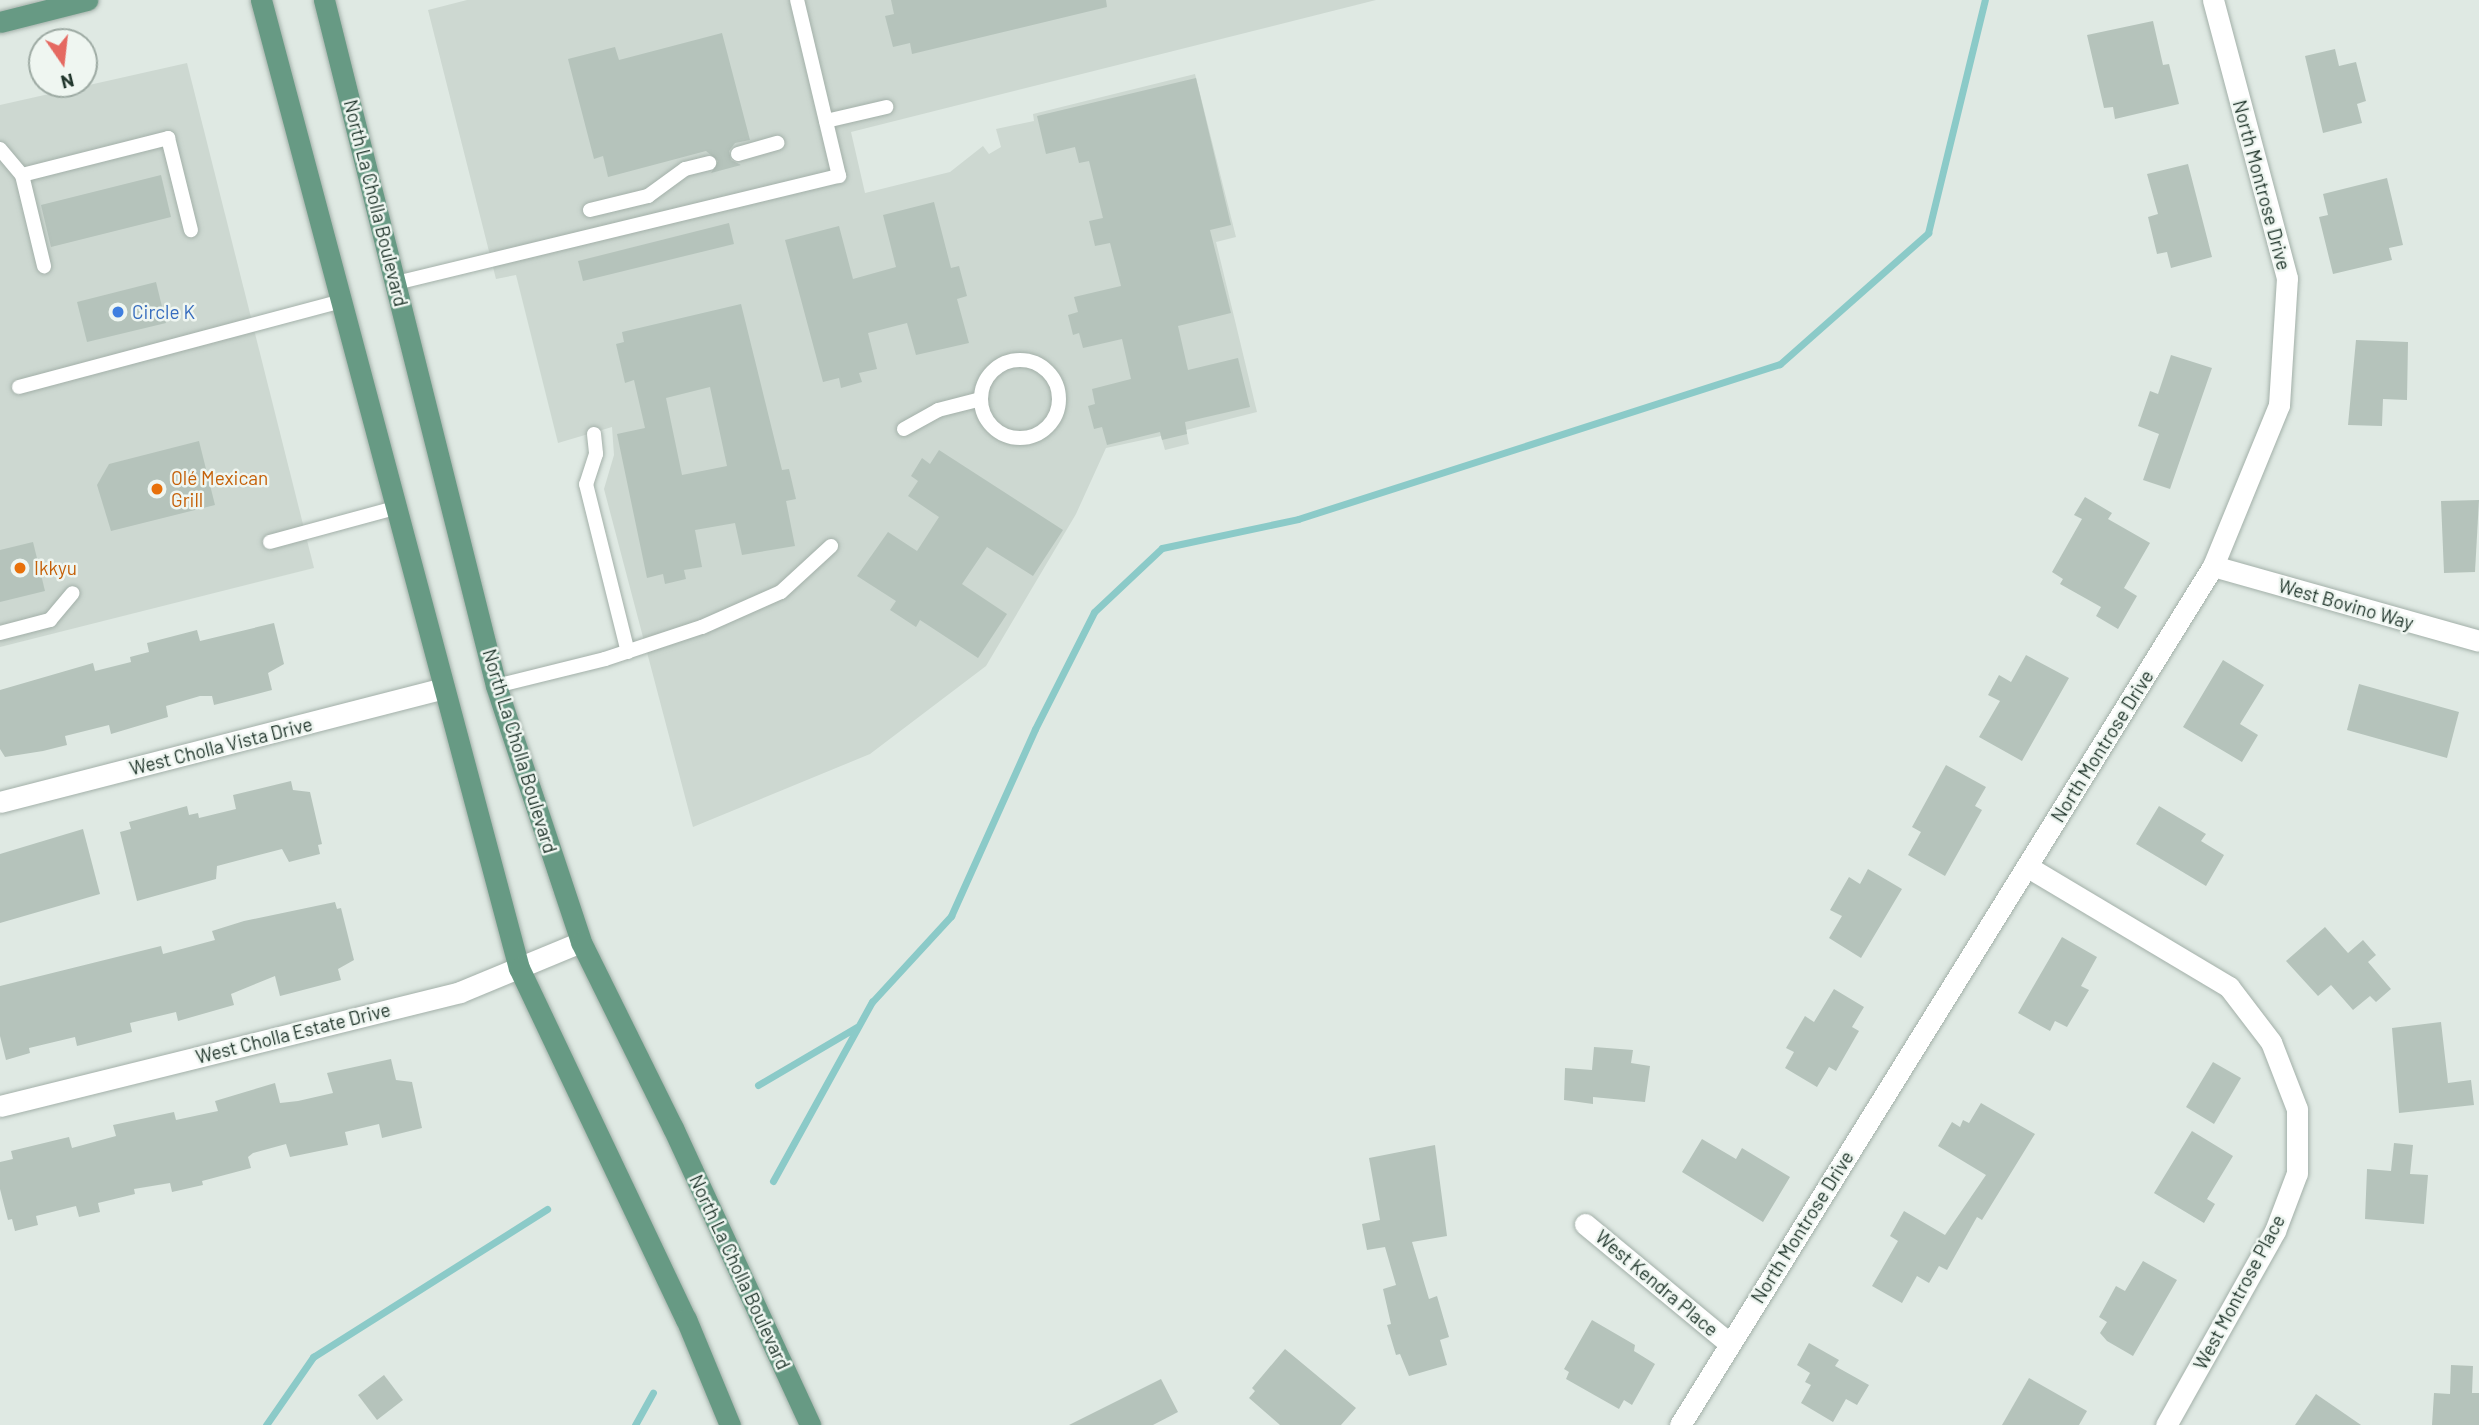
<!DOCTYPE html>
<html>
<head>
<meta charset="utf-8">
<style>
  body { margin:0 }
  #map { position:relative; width:2479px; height:1425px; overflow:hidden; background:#dfe9e3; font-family:Barlow,sans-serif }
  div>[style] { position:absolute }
  .built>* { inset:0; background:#cdd8d1 }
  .stream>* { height:7px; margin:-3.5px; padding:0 3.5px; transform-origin:3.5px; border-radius:3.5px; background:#8bcac8 }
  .building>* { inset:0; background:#b5c3bb }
  .roads { filter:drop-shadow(0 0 2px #a3b0a9) drop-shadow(0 0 2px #a3b0a9) }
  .service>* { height:14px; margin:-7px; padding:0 7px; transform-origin:7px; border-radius:7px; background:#fff }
  .service>.ring { margin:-7px; padding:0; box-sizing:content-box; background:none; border:14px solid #fff; border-radius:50% }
  .minor>* { height:21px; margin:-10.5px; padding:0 10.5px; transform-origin:10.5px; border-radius:10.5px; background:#fff }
  .primary>* { height:21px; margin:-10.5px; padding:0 10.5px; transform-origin:10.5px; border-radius:10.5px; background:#679a84 }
  .dots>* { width:19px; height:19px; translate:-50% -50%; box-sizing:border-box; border:4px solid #eff6f1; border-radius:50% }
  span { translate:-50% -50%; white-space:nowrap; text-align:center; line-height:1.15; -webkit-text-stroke:5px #eff6f1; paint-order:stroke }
  .street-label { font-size:19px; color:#22372d }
  .shop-label { font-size:19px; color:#366cbe }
  .left { translate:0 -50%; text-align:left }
  .food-label { font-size:19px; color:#c56008 }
  .north { position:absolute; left:28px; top:28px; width:70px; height:70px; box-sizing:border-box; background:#eff6f1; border:2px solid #9daaa3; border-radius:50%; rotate:166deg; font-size:19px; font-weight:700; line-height:28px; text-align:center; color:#22372d }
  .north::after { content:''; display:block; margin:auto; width:24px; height:32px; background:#e56961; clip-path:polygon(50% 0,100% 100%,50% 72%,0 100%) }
</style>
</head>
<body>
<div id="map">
  <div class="built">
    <div style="clip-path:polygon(467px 0,1376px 0,851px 132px,865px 193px,950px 172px,983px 146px,989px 154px,1001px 147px,996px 129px,1034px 121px,1033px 114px,1195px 74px,1236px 237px,1216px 242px,1257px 412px,1186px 430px,1189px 444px,1165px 450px,1161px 436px,1106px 448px,1076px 514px,986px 666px,870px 754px,693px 827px,604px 489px,614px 455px,612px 427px,558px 443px,516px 275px,496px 279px,428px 10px)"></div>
    <div style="clip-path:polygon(187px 63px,314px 568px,0 647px,0 105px)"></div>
  </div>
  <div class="stream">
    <div style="left:758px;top:1085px;width:115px;rotate:-30.4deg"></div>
    <div style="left:773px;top:1181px;width:205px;rotate:-61.1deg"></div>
    <div style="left:872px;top:1002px;width:117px;rotate:-47.4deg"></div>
    <div style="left:951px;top:916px;width:205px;rotate:-65.8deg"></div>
    <div style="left:1035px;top:729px;width:131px;rotate:-63.2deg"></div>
    <div style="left:1094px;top:612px;width:93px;rotate:-43.3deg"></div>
    <div style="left:1162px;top:548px;width:139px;rotate:-12deg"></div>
    <div style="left:1298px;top:519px;width:506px;rotate:-17.83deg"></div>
    <div style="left:1780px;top:364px;width:198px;rotate:-41.5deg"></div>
    <div style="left:1928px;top:233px;width:240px;rotate:-76.3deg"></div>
    <div style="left:266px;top:1425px;width:83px;rotate:-55.3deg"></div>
    <div style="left:313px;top:1357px;width:277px;rotate:-32.3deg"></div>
    <div style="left:635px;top:1425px;width:37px;rotate:-61deg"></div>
  </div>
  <div class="building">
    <div style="clip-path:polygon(891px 0,1106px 0,1107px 7px,912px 54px,910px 43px,893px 47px,885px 16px,894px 14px)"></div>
    <div style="clip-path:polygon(2153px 21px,2163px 65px,2169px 64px,2179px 104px,2115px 119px,2113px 107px,2104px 108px,2087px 35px)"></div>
    <div style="clip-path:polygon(722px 33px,750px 140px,735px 143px,729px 151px,731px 160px,741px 165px,711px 173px,718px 161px,706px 151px,608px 177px,603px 156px,594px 159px,568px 59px,615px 47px,619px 60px)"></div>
    <div style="clip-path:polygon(2335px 49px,2339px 66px,2356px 62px,2366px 101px,2357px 104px,2362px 123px,2323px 133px,2305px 56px)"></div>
    <div style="clip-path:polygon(1196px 78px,1231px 225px,1210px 230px,1231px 313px,1178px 326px,1188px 370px,1238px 358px,1250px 407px,1185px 422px,1187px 434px,1162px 440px,1160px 432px,1107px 445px,1102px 427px,1094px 429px,1088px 406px,1095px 404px,1092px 389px,1131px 379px,1122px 339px,1083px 348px,1079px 333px,1073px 335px,1068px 315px,1078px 312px,1074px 297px,1121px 286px,1110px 243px,1095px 246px,1089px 221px,1103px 218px,1089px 161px,1079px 163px,1075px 147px,1046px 154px,1037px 116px)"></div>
    <div style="clip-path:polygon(2188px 164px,2212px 257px,2171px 268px,2167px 252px,2157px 254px,2148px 217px,2158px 214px,2147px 174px)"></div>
    <div style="clip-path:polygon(161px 175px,171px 217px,51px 247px,41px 205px)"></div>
    <div style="clip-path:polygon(2387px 178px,2403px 245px,2389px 248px,2392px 260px,2333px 274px,2319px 217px,2328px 215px,2323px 194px)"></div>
    <div style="clip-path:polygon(934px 202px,951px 268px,959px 266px,967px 296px,957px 299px,969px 343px,916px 355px,907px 323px,868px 333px,877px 369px,859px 373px,862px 382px,841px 388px,839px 378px,823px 382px,785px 240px,839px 226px,853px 279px,896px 267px,883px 215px)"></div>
    <div style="clip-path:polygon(729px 223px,734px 244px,583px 281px,578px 261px)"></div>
    <div style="clip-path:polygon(156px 282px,166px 323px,87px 342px,77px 302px)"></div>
    <div style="clip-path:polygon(evenodd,741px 304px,782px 470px,789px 469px,796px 499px,786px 501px,795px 546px,742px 555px,735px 523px,695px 530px,702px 567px,684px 570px,686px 579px,665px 584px,663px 574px,647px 578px,617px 434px,645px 428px,634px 380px,625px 383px,616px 344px,624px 342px,622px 332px,741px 304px,710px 387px,727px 466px,682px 475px,666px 398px,710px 387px)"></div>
    <div style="clip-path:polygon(2356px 340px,2408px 342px,2407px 400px,2383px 399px,2382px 426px,2348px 425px)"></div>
    <div style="clip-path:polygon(2171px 355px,2212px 368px,2170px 489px,2143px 480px,2159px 434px,2138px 426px,2150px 391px,2158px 394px)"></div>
    <div style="clip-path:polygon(199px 441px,215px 505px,111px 531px,97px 485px,109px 464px)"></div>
    <div style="clip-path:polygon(939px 450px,1063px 530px,1033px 576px,987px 547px,962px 584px,1007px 614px,978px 658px,920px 620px,916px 627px,890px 610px,896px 601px,857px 576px,888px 532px,917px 551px,939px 517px,908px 496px,918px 481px,911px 476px,922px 458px,930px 464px)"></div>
    <div style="clip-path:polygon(2085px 497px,2112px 513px,2108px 519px,2150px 543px,2124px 588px,2137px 596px,2118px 629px,2096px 616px,2101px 607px,2060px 584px,2063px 579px,2052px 572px,2082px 519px,2074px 515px)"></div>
    <div style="clip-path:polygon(2479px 500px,2475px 572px,2444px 573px,2441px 501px)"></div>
    <div style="clip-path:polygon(33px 542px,45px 591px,0 602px,0 550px)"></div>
    <div style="clip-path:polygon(274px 623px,284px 664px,268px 673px,272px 690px,214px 705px,212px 696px,200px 696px,166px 706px,168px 717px,111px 734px,109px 725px,65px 736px,67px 745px,43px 751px,5px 757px,0 749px,0 690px,93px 663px,95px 671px,131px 662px,130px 657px,149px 652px,147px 643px,197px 630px,200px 641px)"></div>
    <div style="clip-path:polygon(2026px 655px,2069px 678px,2022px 761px,1979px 737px,2000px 701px,1988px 695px,1999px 675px,2011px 682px)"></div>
    <div style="clip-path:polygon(2223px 660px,2264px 685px,2240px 724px,2258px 735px,2242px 762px,2183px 727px)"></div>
    <div style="clip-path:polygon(2359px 684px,2459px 712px,2447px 758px,2347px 730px)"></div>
    <div style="clip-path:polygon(1946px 765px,1986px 787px,1975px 806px,1982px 810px,1945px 876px,1908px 855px,1921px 832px,1912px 827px)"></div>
    <div style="clip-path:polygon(291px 781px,293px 790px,310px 792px,322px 844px,318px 845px,320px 854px,289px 862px,282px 849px,217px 866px,216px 879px,137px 901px,120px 832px,131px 829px,129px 822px,187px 806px,189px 815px,198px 813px,199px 818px,236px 809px,233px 795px)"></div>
    <div style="clip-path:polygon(2159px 806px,2206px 834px,2201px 841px,2224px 855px,2206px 886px,2136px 844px)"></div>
    <div style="clip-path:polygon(83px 829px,100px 894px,0 923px,0 854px)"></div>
    <div style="clip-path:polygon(1868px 869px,1902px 889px,1861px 958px,1829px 938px,1842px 916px,1830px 910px,1849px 877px,1860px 884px)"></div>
    <div style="clip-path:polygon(335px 902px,337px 909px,341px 908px,354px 960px,338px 969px,341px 980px,280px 996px,275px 976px,231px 994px,234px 1005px,178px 1021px,176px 1012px,130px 1023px,132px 1032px,77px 1046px,75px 1037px,29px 1048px,30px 1053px,6px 1060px,0 1036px,0 986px,161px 946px,163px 954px,215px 940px,212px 931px,244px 921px)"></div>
    <div style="clip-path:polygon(2325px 927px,2348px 953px,2363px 940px,2376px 955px,2368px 962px,2391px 989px,2376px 1002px,2370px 996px,2353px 1010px,2331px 985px,2318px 996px,2286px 961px)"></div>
    <div style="clip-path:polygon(2062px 937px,2097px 957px,2081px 986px,2089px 990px,2067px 1027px,2055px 1021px,2050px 1031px,2018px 1013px)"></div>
    <div style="clip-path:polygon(1834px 989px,1864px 1007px,1852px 1027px,1859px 1031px,1836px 1071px,1829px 1067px,1817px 1087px,1785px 1068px,1794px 1052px,1786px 1048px,1805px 1016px,1814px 1022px)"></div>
    <div style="clip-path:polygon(2441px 1022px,2448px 1083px,2471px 1080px,2474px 1105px,2399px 1113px,2392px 1028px)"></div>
    <div style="clip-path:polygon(1594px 1047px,1633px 1050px,1631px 1063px,1650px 1066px,1645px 1102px,1593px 1097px,1593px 1104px,1564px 1100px,1565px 1068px,1592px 1070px)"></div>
    <div style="clip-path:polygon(391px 1059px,396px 1080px,412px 1082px,422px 1128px,382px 1138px,379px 1124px,345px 1132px,348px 1145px,290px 1157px,286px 1144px,253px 1153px,248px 1157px,251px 1168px,202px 1181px,203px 1185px,172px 1192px,170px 1183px,134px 1189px,135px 1194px,98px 1203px,100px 1212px,79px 1217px,76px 1206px,36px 1216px,38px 1225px,15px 1231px,12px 1219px,8px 1220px,0 1189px,0 1162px,13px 1159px,11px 1151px,69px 1137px,72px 1148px,116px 1136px,113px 1125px,174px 1112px,176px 1120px,218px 1111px,215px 1101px,275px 1083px,280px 1103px,298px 1101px,333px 1093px,327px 1073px)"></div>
    <div style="clip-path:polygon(2213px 1062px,2241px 1078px,2214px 1124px,2186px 1107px)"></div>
    <div style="clip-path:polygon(1981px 1103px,2035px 1134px,1982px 1220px,1977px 1217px,1947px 1270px,1939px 1266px,1929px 1283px,1917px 1276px,1902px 1303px,1872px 1286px,1898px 1241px,1890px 1236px,1904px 1211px,1945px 1235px,1986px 1175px,1938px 1146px,1952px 1122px,1960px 1127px,1963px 1120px,1969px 1123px)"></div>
    <div style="clip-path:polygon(2192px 1131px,2233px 1156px,2207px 1199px,2215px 1204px,2204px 1223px,2154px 1193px)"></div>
    <div style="clip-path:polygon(1702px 1139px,1736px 1159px,1742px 1148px,1790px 1177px,1763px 1222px,1682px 1172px)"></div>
    <div style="clip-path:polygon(2394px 1143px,2413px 1145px,2410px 1174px,2428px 1175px,2424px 1224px,2365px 1219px,2367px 1169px,2391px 1171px)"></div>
    <div style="clip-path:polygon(1435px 1145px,1447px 1236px,1412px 1242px,1429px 1299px,1437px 1296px,1449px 1337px,1440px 1340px,1447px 1365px,1409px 1376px,1400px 1354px,1396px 1355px,1387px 1325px,1391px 1324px,1383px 1289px,1396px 1285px,1385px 1247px,1367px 1250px,1362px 1224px,1380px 1220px,1369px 1158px)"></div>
    <div style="clip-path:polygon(2143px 1261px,2177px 1280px,2133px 1356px,2107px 1341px,2100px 1333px,2107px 1322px,2099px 1317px,2116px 1286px,2125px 1291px)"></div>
    <div style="clip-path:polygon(1592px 1320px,1635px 1345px,1634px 1351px,1655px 1364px,1632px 1405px,1624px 1400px,1619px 1409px,1566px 1379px,1569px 1372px,1564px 1369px)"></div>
    <div style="clip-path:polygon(1809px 1343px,1839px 1360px,1835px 1366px,1869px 1385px,1857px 1405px,1846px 1399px,1833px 1422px,1801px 1403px,1811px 1385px,1805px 1382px,1810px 1373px,1797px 1365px)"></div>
    <div style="clip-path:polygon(1285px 1349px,1356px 1408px,1341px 1425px,1280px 1425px,1249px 1398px,1255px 1391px,1252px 1388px)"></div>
    <div style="clip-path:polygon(2451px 1365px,2473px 1366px,2472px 1393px,2479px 1393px,2479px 1425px,2432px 1425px,2434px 1393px,2450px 1394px)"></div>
    <div style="clip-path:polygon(384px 1375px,403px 1400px,377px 1420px,358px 1395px)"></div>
    <div style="clip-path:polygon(2029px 1378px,2087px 1411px,2079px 1425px,2002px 1425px)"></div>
    <div style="clip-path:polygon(1161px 1379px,1178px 1412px,1153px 1425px,1069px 1425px)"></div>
    <div style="clip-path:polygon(2316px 1394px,2361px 1425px,2295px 1425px)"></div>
  </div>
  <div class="roads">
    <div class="service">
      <div style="left:826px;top:121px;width:62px;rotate:-13.1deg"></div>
      <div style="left:0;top:149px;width:34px;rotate:50deg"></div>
      <div style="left:22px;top:175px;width:151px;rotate:-14.2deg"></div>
      <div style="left:168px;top:138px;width:95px;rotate:76deg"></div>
      <div style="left:738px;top:154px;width:41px;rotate:-15.8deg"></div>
      <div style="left:22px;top:175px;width:94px;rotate:76.4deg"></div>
      <div style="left:590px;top:210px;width:60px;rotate:-13.6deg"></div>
      <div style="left:648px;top:196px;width:46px;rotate:-36.1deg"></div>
      <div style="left:685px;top:169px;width:25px;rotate:-14deg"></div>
      <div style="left:396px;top:283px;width:456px;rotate:-13.6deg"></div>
      <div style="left:839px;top:176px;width:181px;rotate:-103.4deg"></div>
      <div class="ring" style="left:981px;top:360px;width:64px;height:64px"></div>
      <div style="left:19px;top:387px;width:331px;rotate:-14.9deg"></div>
      <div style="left:904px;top:429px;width:39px;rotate:-29deg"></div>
      <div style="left:938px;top:410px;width:44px;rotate:-14.3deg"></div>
      <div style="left:594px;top:434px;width:20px;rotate:84deg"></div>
      <div style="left:596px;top:454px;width:32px;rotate:108deg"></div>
      <div style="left:586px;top:484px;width:173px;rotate:76deg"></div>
      <div style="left:270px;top:542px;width:130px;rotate:-15.2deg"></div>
      <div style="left:0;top:633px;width:52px;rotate:-14.6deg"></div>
      <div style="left:50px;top:620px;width:35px;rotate:-50deg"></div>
      <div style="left:496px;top:686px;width:112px;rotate:-13.9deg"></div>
      <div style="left:605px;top:659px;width:102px;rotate:-18.3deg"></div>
      <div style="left:702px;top:627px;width:86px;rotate:-23.9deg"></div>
      <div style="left:781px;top:592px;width:68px;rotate:-42.6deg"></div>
    </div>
    <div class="minor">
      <div style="left:2213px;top:566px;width:276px;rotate:15.7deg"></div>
      <div style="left:0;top:802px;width:455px;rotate:-14.4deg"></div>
      <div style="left:2028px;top:867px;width:234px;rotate:30.8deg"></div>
      <div style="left:2229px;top:987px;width:69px;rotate:52.6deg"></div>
      <div style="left:2271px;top:1042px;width:72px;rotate:68.8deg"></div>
      <div style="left:2297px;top:1109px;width:64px;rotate:90deg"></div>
      <div style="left:2297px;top:1173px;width:62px;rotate:110.8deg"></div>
      <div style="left:2275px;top:1231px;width:223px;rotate:119.3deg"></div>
      <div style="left:0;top:1106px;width:474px;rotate:-13.9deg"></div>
      <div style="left:460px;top:992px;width:131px;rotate:-22.5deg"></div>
      <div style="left:1585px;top:1224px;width:187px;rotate:39.6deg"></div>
      <div style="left:1680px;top:1425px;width:1011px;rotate:-58.18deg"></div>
      <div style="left:2213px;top:566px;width:174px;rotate:-67.7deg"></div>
      <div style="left:2279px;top:405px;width:127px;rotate:-86.4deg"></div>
      <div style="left:2287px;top:278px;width:288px;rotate:-104.9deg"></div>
    </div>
    <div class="primary">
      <div style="left:261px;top:0;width:1002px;rotate:75.08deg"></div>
      <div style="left:519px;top:968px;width:389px;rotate:64.6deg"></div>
      <div style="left:686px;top:1319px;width:115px;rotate:67.5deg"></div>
      <div style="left:324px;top:0;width:707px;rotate:75.92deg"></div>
      <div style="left:496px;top:686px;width:270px;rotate:71.6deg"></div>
      <div style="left:581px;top:942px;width:208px;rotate:63.7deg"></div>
      <div style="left:673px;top:1128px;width:327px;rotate:65.2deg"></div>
      <div style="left:0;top:22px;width:90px;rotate:-14.2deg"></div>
    </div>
  </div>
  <div class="dots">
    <div style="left:118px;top:312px;background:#3f7fe0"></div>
    <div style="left:157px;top:489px;background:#e8710a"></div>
    <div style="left:20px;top:568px;background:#e8710a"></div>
  </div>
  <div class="street-label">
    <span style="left:2262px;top:185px;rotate:75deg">North Montrose Drive</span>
    <span style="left:376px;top:203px;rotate:76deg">North La Cholla Boulevard</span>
    <span style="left:2346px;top:604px;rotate:16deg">West Bovino Way</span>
    <span style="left:221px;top:746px;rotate:-14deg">West Cholla Vista Drive</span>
    <span style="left:2102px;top:746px;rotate:-58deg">North Montrose Drive</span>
    <span style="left:520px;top:751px;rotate:73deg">North La Cholla Boulevard</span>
    <span style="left:293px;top:1033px;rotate:-14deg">West Cholla Estate Drive</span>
    <span style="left:1802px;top:1227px;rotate:-58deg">North Montrose Drive</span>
    <span style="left:740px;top:1272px;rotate:65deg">North La Cholla Boulevard</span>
    <span style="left:1657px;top:1283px;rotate:40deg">West Kendra Place</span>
    <span style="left:2239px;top:1292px;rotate:-62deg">West Montrose Place</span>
  </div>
  <div class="shop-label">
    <span class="left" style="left:132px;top:312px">Circle K</span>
  </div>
  <div class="food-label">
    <span class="left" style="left:171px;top:489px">Olé Mexican<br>Grill</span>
    <span class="left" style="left:34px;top:568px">Ikkyu</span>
  </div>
  <div class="north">N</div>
</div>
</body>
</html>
